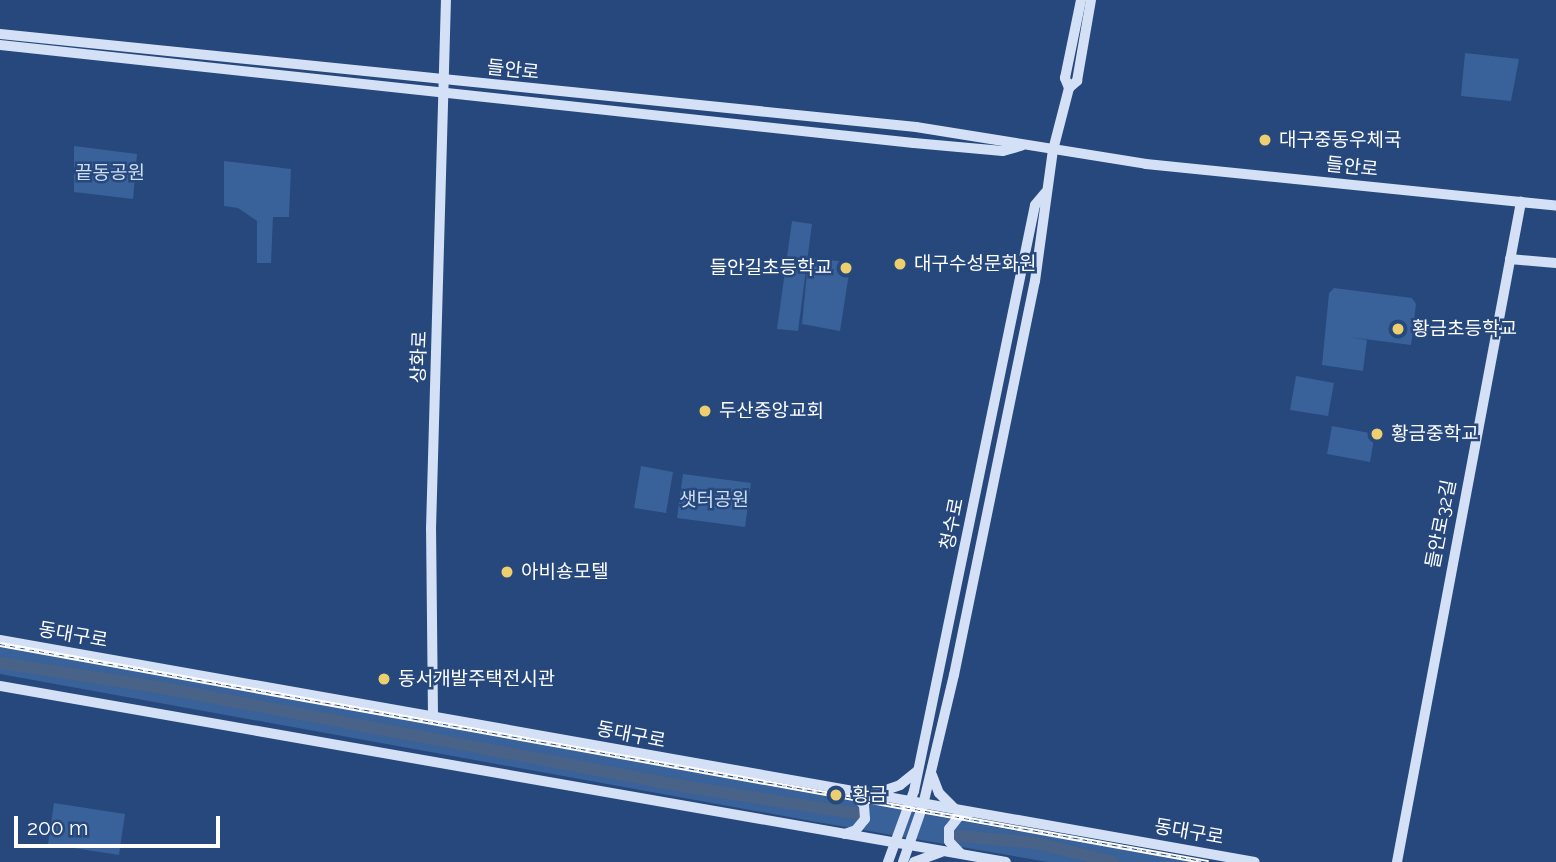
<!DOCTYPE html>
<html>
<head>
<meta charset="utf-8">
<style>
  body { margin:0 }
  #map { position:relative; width:1556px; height:862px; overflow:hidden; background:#26487c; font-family:Raleway,"Noto Sans KR",sans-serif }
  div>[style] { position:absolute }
  .green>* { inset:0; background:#39619a }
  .river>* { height:12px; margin:-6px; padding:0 6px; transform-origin:6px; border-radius:6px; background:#496288 }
  .secondary>* { height:10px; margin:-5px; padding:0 5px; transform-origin:5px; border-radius:5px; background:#d4e0f5 }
  .rail>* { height:4.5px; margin-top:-2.25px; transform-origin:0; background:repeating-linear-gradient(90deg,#26487c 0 5px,#fff 0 10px); box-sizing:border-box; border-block:2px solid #fff }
  .dots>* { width:19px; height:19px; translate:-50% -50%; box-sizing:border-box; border:4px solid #26487c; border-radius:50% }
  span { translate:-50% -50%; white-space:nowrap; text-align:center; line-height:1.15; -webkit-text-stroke:5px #26487c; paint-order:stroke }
  .street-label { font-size:19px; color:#fff }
  .poi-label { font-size:19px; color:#fff }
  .left { translate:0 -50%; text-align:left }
  .right { translate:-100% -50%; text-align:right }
  .park-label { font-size:19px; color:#cdddf4 }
  .scale { position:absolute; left:14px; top:816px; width:206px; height:32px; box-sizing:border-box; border:4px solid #fff; border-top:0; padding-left:9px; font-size:21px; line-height:24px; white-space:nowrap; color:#fff; -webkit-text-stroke:5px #26487c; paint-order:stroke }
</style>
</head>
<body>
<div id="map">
  <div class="green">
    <div style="clip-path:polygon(1465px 53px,1519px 59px,1511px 101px,1461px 96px)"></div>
    <div style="clip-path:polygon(74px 146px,137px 154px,133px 199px,74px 192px)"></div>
    <div style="clip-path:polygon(224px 161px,291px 169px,289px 217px,273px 217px,271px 263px,257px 263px,257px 221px,238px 208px,224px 206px)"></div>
    <div style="clip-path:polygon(792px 221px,812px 224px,798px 331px,777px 329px)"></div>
    <div style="clip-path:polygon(814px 258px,846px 262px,850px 267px,840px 331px,802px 324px,808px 262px)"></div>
    <div style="clip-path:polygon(1334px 288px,1412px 298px,1416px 304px,1411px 345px,1349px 337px,1367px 340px,1363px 371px,1322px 365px,1329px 293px)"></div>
    <div style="clip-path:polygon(1296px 376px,1334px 383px,1328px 416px,1290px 410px)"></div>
    <div style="clip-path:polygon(1332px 426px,1375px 434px,1370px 462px,1327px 454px)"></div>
    <div style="clip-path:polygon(641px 466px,673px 472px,666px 513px,634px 508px)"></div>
    <div style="clip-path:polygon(683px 474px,751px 483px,745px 527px,677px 518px)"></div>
    <div style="clip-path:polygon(0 645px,1011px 830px,1209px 862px,1048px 862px,811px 821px,0 674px)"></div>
    <div style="clip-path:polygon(54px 803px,125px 814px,119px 855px,48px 844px)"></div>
  </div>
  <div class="river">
    <div style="left:0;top:663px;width:159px;rotate:8.7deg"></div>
    <div style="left:157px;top:687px;width:540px;rotate:10.67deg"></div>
    <div style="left:688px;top:787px;width:172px;rotate:9deg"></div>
    <div style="left:958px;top:836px;width:78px;rotate:5.1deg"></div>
    <div style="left:1036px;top:843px;width:79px;rotate:13.9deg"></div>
  </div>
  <div class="secondary">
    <div style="left:0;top:34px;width:921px;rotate:5.8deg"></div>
    <div style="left:916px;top:127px;width:233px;rotate:9.1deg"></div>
    <div style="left:1146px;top:164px;width:412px;rotate:5.8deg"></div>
    <div style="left:0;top:45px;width:919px;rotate:6.12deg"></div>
    <div style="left:914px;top:143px;width:89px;rotate:5.1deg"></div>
    <div style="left:1003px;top:151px;width:19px;rotate:-16deg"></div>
    <div style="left:1069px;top:88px;width:11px;rotate:-112deg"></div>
    <div style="left:1065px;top:78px;width:80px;rotate:-78.4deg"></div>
    <div style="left:1510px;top:259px;width:46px;rotate:5deg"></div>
    <div style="left:0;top:640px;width:1274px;rotate:10.03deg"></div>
    <div style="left:0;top:686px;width:1021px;rotate:9.92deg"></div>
    <div style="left:433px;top:715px;width:186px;rotate:-90.6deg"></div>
    <div style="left:431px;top:529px;width:529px;rotate:-88.38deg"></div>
    <div style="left:932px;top:775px;width:19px;rotate:69deg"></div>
    <div style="left:939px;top:793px;width:23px;rotate:45deg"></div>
    <div style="left:877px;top:793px;width:24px;rotate:-19deg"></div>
    <div style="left:900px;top:785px;width:22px;rotate:-39deg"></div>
    <div style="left:845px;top:834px;width:12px;rotate:-20deg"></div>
    <div style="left:856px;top:830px;width:14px;rotate:-51deg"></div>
    <div style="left:865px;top:819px;width:14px;rotate:-94deg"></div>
    <div style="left:864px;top:805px;width:17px;rotate:-135deg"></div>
    <div style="left:960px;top:853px;width:16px;rotate:-133deg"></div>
    <div style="left:949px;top:841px;width:12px;rotate:-90deg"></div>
    <div style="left:949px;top:829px;width:16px;rotate:-52deg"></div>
    <div style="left:959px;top:816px;width:11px;rotate:-15deg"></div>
    <div style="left:888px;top:862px;width:76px;rotate:-69.9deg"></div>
    <div style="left:914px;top:791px;width:598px;rotate:-78.33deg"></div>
    <div style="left:1035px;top:205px;width:16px;rotate:-50deg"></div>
    <div style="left:903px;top:862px;width:60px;rotate:-70.7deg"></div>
    <div style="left:923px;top:805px;width:134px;rotate:-76.6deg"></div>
    <div style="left:954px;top:675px;width:402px;rotate:-78.4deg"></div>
    <div style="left:1035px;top:281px;width:132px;rotate:-82.2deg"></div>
    <div style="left:1053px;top:150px;width:64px;rotate:-75.5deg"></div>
    <div style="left:1069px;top:88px;width:11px;rotate:-41deg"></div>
    <div style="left:1077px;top:81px;width:82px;rotate:-80.2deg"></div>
    <div style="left:914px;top:862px;width:29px;rotate:-20deg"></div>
    <div style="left:1397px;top:862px;width:672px;rotate:-79.36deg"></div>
  </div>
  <div class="rail">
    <div style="left:0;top:644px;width:1228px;rotate:10.23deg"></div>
  </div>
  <div class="dots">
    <div style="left:1265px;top:140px;background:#edcf70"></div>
    <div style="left:900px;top:264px;background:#edcf70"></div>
    <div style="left:846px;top:268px;background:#edcf70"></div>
    <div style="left:1398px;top:329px;background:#edcf70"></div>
    <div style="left:705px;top:411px;background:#edcf70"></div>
    <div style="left:1377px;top:434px;background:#edcf70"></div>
    <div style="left:507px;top:572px;background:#edcf70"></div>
    <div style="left:384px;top:679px;background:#edcf70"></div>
    <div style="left:836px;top:795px;background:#edcf70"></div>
  </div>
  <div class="street-label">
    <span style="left:513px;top:70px;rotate:6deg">들안로</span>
    <span style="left:1352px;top:167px;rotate:6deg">들안로</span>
    <span style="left:419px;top:357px;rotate:-88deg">상화로</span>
    <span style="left:952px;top:524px;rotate:-79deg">청수로</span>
    <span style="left:1441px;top:524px;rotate:-79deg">들안로32길</span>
    <span style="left:73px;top:635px;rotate:10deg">동대구로</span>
    <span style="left:631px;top:735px;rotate:11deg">동대구로</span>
    <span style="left:1189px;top:832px;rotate:10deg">동대구로</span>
  </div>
  <div class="poi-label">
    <span class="left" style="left:1279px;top:140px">대구중동우체국</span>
    <span class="left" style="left:914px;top:264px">대구수성문화원</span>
    <span class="right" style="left:832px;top:268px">들안길초등학교</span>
    <span class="left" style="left:1412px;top:329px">황금초등학교</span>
    <span class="left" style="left:719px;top:411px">두산중앙교회</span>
    <span class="left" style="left:1391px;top:434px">황금중학교</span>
    <span class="left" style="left:521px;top:572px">아비숑모텔</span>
    <span class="left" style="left:398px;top:679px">동서개발주택전시관</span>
    <span class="left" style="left:852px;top:795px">황금</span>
  </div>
  <div class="park-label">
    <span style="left:110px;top:173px">끝동공원</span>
    <span style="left:714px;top:500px">샛터공원</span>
  </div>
  <div class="scale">200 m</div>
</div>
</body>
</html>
